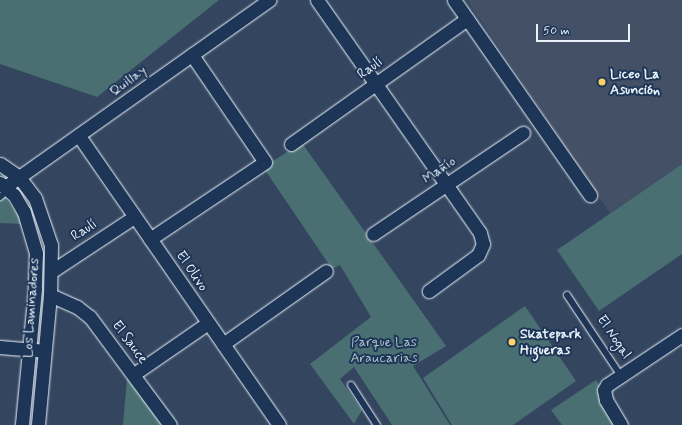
<!DOCTYPE html>
<html>
<head>
<meta charset="utf-8">
<style>
  body { margin:0 }
  #map { position:relative; width:682px; height:425px; overflow:hidden; background:#34455f; font-family:Mynerve,sans-serif }
  div>[style] { position:absolute }
  .built>* { inset:0; background:#445065 }
  .green>* { inset:0; background:#4a6f72 }
  .roads { filter:drop-shadow(0 0 1px #e8f1f8) drop-shadow(0 0 1px #e8f1f8) }
  .service>* { height:6px; margin:-3px; padding:0 3px; transform-origin:3px; border-radius:3px; background:#1d3557 }
  .minor>* { height:13px; margin:-6.5px; padding:0 6.5px; transform-origin:6.5px; border-radius:6.5px; background:#1d3557 }
  .dots>* { width:11px; height:11px; translate:-50% -50%; box-sizing:border-box; border:2px solid #1d3557; border-radius:50% }
  span { translate:-50% -50%; white-space:nowrap; text-align:center; line-height:1.15; -webkit-text-stroke:4px #1d3557; paint-order:stroke }
  .street-label { font-size:14px; color:#e8f1f8 }
  .poi-label { font-size:14px; color:#e8f1f8; font-weight:700 }
  .left { translate:0 -50%; text-align:left }
  .park-label { font-size:14px; color:#b1c4c9 }
  .scale { position:absolute; left:536px; top:24px; width:94px; height:18px; box-sizing:border-box; border:2px solid #e8f1f8; border-top:0; padding-left:5px; font-size:12px; line-height:14px; white-space:nowrap; color:#e8f1f8; -webkit-text-stroke:3px #1d3557; paint-order:stroke }
</style>
</head>
<body>
<div id="map">
  <div class="built">
    <div style="clip-path:polygon(467px 0,682px 0,682px 164px,610px 213px)"></div>
  </div>
  <div class="green">
    <div style="clip-path:polygon(0 0,219px 0,97px 97px,0 64px)"></div>
    <div style="clip-path:polygon(302px 143px,446px 346px,413px 366px,450px 425px,392px 425px,354px 367px,340px 379px,362px 410px,354px 424px,310px 364px,371px 317px,340px 265px,332px 269px,263px 167px)"></div>
    <div style="clip-path:polygon(682px 164px,682px 254px,599px 311px,557px 250px)"></div>
    <div style="clip-path:polygon(0 193px,8px 202px,24px 224px,0 223px)"></div>
    <div style="clip-path:polygon(525px 306px,576px 381px,513px 425px,452px 425px,423px 378px)"></div>
    <div style="clip-path:polygon(128px 367px,169px 425px,123px 425px)"></div>
    <div style="clip-path:polygon(596px 380px,627px 425px,562px 425px,551px 410px)"></div>
  </div>
  <div class="roads">
    <div class="service">
      <div style="left:0;top:197px;width:11px;rotate:-41deg"></div>
      <div style="left:567px;top:295px;width:97px;rotate:56.3deg"></div>
      <div style="left:351px;top:385px;width:48px;rotate:57deg"></div>
    </div>
    <div class="minor">
      <div style="left:317px;top:0;width:284px;rotate:55deg"></div>
      <div style="left:480px;top:233px;width:11px;rotate:75deg"></div>
      <div style="left:483px;top:244px;width:12px;rotate:114deg"></div>
      <div style="left:478px;top:255px;width:61px;rotate:143.7deg"></div>
      <div style="left:454px;top:0;width:238px;rotate:55.1deg"></div>
      <div style="left:79px;top:136px;width:351px;rotate:55.3deg"></div>
      <div style="left:291px;top:144px;width:216px;rotate:-35.4deg"></div>
      <div style="left:0;top:164px;width:23px;rotate:34deg"></div>
      <div style="left:19px;top:177px;width:26px;rotate:53deg"></div>
      <div style="left:35px;top:198px;width:50px;rotate:71.2deg"></div>
      <div style="left:51px;top:245px;width:50px;rotate:91.1deg"></div>
      <div style="left:50px;top:295px;width:131px;rotate:95.3deg"></div>
      <div style="left:0;top:183px;width:18px;rotate:41deg"></div>
      <div style="left:14px;top:195px;width:20px;rotate:60deg"></div>
      <div style="left:24px;top:212px;width:43px;rotate:73.7deg"></div>
      <div style="left:36px;top:253px;width:36px;rotate:92deg"></div>
      <div style="left:35px;top:289px;width:137px;rotate:95.5deg"></div>
      <div style="left:5px;top:187px;width:324px;rotate:-35.3deg"></div>
      <div style="left:373px;top:234px;width:181px;rotate:-34deg"></div>
      <div style="left:150px;top:239px;width:138px;rotate:-33.8deg"></div>
      <div style="left:265px;top:162px;width:130px;rotate:-124.3deg"></div>
      <div style="left:52px;top:271px;width:98px;rotate:-33.4deg"></div>
      <div style="left:50px;top:295px;width:30px;rotate:24deg"></div>
      <div style="left:77px;top:307px;width:16px;rotate:38deg"></div>
      <div style="left:90px;top:317px;width:134px;rotate:53.5deg"></div>
      <div style="left:223px;top:344px;width:126px;rotate:-35.3deg"></div>
      <div style="left:0;top:347px;width:38px;rotate:5deg"></div>
      <div style="left:134px;top:374px;width:90px;rotate:-34.6deg"></div>
      <div style="left:621px;top:425px;width:29px;rotate:-121deg"></div>
      <div style="left:606px;top:400px;width:10px;rotate:-101deg"></div>
      <div style="left:604px;top:390px;width:6px;rotate:-59deg"></div>
      <div style="left:607px;top:385px;width:90px;rotate:-33.7deg"></div>
    </div>
  </div>
  <div class="dots">
    <div style="left:602px;top:82px;background:#ffd166"></div>
    <div style="left:512px;top:342px;background:#ffd166"></div>
  </div>
  <div class="street-label">
    <span style="left:370px;top:68px;rotate:-35deg">Raulí</span>
    <span style="left:128px;top:81px;rotate:-36deg">Quillay</span>
    <span style="left:439px;top:170px;rotate:-34deg">Mañío</span>
    <span style="left:84px;top:230px;rotate:-33deg">Raulí</span>
    <span style="left:192px;top:271px;rotate:56deg">El Olivo</span>
    <span style="left:31px;top:308px;rotate:-86deg">Los Laminadores</span>
    <span style="left:614px;top:337px;rotate:56deg">El Nogal</span>
    <span style="left:130px;top:342px;rotate:53deg">El Sauce</span>
  </div>
  <div class="poi-label">
    <span class="left" style="left:610px;top:82px">Liceo La<br>Asunción</span>
    <span class="left" style="left:520px;top:342px">Skatepark<br>Higueras</span>
  </div>
  <div class="park-label">
    <span style="left:384px;top:350px">Parque Las<br>Araucarias</span>
  </div>
  <div class="scale">50 m</div>
</div>
</body>
</html>
